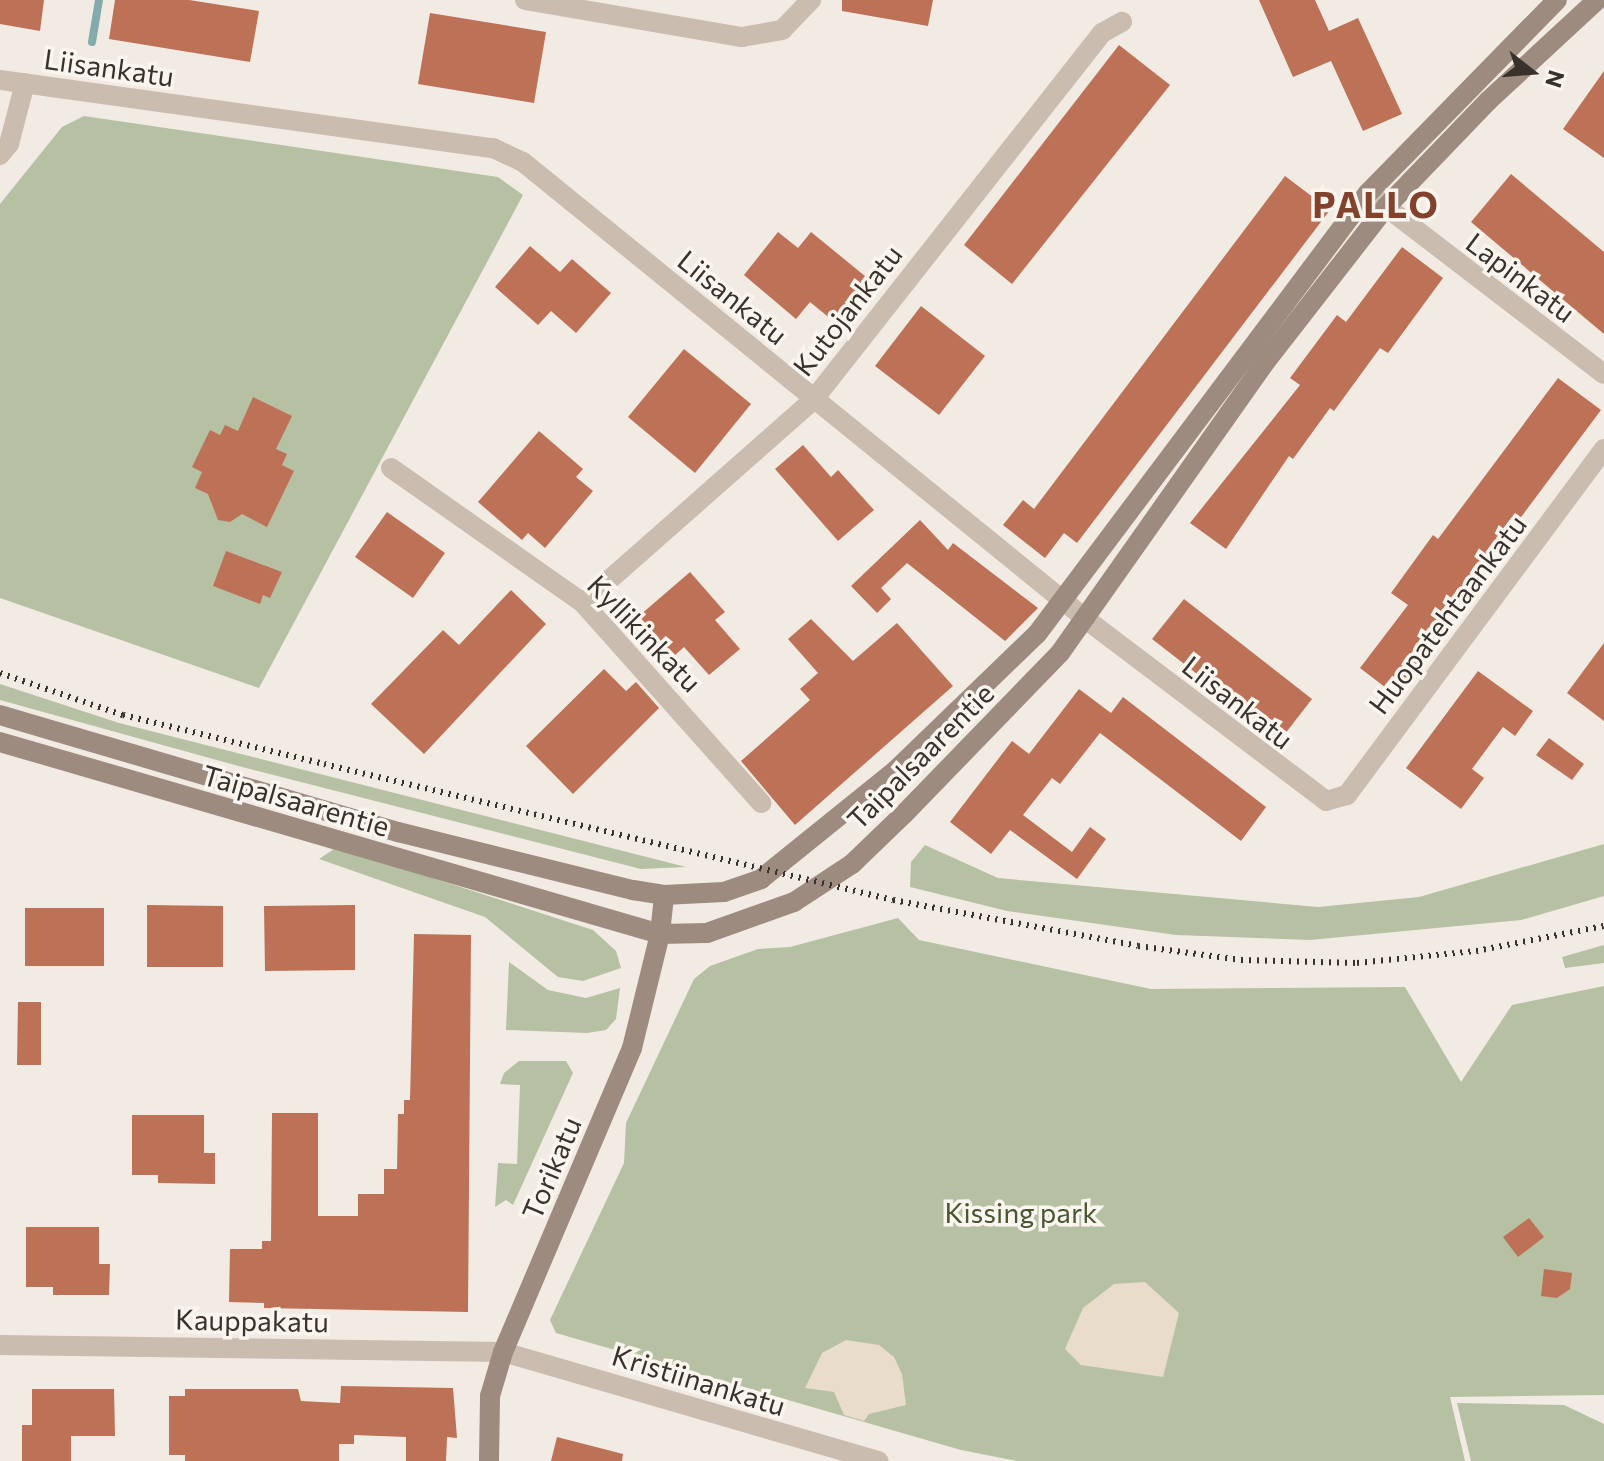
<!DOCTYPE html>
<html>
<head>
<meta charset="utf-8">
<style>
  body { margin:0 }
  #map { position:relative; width:1604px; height:1461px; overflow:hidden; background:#f2ebe3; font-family:Commissioner,sans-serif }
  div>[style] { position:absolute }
  .green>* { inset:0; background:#b6c1a3 }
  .plaza>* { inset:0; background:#e9dccb }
  .stream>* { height:8px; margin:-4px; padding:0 4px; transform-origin:4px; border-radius:4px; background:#83abad }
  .building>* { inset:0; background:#bd7156 }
  .street>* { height:20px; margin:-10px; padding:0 10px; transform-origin:10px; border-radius:10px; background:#cabcaf }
  .secondary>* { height:20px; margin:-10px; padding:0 10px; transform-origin:10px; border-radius:10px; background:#9e8b80 }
  .rail>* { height:6px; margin-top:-3px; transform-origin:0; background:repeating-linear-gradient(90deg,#39312c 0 2px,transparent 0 8px) }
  span { translate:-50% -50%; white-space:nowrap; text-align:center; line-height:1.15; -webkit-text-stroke:7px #faf5ef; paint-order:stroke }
  .street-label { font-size:28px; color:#39312c }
  .park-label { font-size:28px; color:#485632 }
  .district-label { font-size:36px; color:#82422c; font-weight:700; letter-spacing:2px }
  .north { position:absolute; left:1492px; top:32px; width:80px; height:80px; -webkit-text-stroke:6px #faf5ef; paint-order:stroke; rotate:107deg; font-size:22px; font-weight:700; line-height:32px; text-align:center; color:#39312c }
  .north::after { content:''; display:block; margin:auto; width:28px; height:36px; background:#39312c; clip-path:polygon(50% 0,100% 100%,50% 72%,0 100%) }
</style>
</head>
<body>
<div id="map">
  <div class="green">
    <div style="clip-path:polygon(84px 116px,498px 177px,523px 195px,259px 688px,0 598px,0 204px,62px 127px)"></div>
    <div style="clip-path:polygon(0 684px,119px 723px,686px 867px,641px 869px,242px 767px,0 700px)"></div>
    <div style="clip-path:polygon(1604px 844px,1604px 896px,1521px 920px,1310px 940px,1176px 935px,1007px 911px,910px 887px,911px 862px,925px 845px,998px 878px,1318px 907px,1419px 897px)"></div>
    <div style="clip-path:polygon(337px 847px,593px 930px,616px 951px,621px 968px,583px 981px,558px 977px,485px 917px,319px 859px)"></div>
    <div style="clip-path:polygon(898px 918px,919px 940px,1151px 989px,1405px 987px,1461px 1082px,1512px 1005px,1604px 986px,1604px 1395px,1450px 1397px,1465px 1461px,1017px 1461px,961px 1450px,556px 1333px,550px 1320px,624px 1163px,626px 1123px,694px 979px,710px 966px,758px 949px,790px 947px)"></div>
    <div style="clip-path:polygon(1604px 945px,1604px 963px,1565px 968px,1562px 957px)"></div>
    <div style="clip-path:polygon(509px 962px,548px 990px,586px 998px,620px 988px,616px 1019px,606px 1030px,587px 1033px,506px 1030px)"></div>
    <div style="clip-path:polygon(519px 1061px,566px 1061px,573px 1073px,513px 1205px,506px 1200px,495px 1207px,498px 1163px,517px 1164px,520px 1085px,500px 1084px,504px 1073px)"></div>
    <div style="clip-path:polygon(1457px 1403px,1564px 1405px,1604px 1424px,1604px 1461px,1471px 1461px)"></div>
  </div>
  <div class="plaza">
    <div style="clip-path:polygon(1145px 1282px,1179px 1313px,1163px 1377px,1081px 1365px,1065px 1349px,1083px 1308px,1114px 1284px)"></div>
    <div style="clip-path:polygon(846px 1340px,879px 1345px,894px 1357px,902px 1374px,906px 1405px,869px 1414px,864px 1421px,844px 1415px,834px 1392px,805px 1388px,822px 1353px)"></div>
  </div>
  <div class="stream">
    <div style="left:92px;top:42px;width:43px;rotate:-80.5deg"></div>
  </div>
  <div class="building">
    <div style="clip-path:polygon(0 0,44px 0,40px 31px,0 24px)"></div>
    <div style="clip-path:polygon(115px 0,189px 0,259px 11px,250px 62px,109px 39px)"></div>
    <div style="clip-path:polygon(842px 0,933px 0,928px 26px,842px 11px)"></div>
    <div style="clip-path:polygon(1259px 0,1315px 0,1329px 31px,1358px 18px,1402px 114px,1363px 131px,1331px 61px,1293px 77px)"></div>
    <div style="clip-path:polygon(430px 13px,546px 32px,534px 103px,418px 84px)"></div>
    <div style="clip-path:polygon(1119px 45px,1170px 85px,1012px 284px,964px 245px)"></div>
    <div style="clip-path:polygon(1604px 71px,1604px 158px,1563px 129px)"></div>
    <div style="clip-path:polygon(1511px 174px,1604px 252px,1604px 334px,1471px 222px)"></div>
    <div style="clip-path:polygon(1285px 176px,1330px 210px,1077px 543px,1064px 533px,1045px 558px,1003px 525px,1023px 500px,1034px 509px)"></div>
    <div style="clip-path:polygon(778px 232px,798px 248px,811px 232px,871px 281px,837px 324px,810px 302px,796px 319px,744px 275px)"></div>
    <div style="clip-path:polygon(530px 246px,560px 272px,572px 259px,611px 293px,576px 333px,551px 311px,538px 325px,495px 287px)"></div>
    <div style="clip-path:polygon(1402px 247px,1443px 278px,1388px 353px,1380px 348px,1334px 411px,1330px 408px,1293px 459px,1289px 456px,1226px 549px,1190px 523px,1300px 385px,1290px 378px,1337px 315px,1346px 322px)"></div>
    <div style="clip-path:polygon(921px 306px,985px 356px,939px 415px,875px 366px)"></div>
    <div style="clip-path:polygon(684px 349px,751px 404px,695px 473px,628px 417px)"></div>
    <div style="clip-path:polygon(1558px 378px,1601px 410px,1430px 639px,1437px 644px,1398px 697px,1360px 668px,1408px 605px,1391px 593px,1433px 535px,1438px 539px)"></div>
    <div style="clip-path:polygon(253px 397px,292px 416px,276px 449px,287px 454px,282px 465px,294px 471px,267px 527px,242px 514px,230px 522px,218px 520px,208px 494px,195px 488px,202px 472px,192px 467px,210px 430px,220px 435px,225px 425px,238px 431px)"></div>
    <div style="clip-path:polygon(539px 431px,583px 469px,576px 477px,593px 491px,545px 548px,528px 533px,522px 540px,478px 502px)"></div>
    <div style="clip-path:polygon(803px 445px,831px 477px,838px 470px,874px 510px,838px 541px,775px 469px)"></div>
    <div style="clip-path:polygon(387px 512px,445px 553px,413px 598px,355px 557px)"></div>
    <div style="clip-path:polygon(920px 520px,948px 550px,953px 543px,1038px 608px,1005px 641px,907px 563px,881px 588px,891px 599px,877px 613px,851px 586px)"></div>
    <div style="clip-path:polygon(226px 551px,282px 572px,270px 598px,263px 595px,260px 604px,213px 586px)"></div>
    <div style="clip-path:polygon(690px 572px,725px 612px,715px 620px,740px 649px,709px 675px,684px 647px,674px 656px,639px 616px)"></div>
    <div style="clip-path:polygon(511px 590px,546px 624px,424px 754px,371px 704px,443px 630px,459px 645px)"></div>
    <div style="clip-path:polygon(1184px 599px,1312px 699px,1281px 739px,1152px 639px)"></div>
    <div style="clip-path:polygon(811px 619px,853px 661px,897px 623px,953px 686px,795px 825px,741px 761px,810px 700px,800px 689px,818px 673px,788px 639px)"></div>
    <div style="clip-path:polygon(1604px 643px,1604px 721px,1567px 693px)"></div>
    <div style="clip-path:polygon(604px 669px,626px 691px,636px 682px,659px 708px,573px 794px,526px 746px)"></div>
    <div style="clip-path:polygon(1478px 671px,1533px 711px,1515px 736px,1503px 727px,1472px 769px,1484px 778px,1461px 809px,1406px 768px)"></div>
    <div style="clip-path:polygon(1079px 689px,1111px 713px,1123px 697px,1266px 807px,1241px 841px,1100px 733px,1060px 784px,1052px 778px,1023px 815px,1072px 852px,1090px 827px,1106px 839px,1077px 879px,1010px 830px,991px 854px,950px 822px,1012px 741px,1029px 754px)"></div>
    <div style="clip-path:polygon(1549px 738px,1584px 764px,1572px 780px,1536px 755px)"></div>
    <div style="clip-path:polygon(147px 905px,223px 906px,223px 967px,147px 967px)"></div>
    <div style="clip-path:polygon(355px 905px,355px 970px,265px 971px,264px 906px)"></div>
    <div style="clip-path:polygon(25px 908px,104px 908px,104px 966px,25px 966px)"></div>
    <div style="clip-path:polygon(414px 934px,471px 935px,468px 1312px,264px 1308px,264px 1303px,229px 1302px,230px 1249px,262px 1249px,262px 1241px,271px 1241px,272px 1113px,318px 1113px,318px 1216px,358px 1216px,358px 1194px,384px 1194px,384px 1169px,397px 1169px,398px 1114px,404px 1114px,404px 1100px,410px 1100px)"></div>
    <div style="clip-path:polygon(18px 1002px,41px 1002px,41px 1065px,17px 1065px)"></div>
    <div style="clip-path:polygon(132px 1115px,204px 1115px,204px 1153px,215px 1153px,215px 1184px,158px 1183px,158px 1175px,132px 1175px)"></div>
    <div style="clip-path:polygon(1529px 1218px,1544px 1237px,1518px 1257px,1503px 1237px)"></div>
    <div style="clip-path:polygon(26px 1227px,99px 1227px,99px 1264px,110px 1264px,109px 1295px,53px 1295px,53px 1287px,26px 1287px)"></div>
    <div style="clip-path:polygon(1544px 1269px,1572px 1273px,1570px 1289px,1557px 1298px,1541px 1296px)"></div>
    <div style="clip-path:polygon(341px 1386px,453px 1388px,457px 1438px,447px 1437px,446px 1461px,406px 1461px,406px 1437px,354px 1435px,354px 1444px,339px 1444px,339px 1461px,185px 1461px,185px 1455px,169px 1455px,169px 1396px,185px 1396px,185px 1389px,298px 1389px,301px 1401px,340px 1403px)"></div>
    <div style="clip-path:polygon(32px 1389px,114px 1389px,115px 1436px,71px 1436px,71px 1461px,22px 1461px,22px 1425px,32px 1425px)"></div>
    <div style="clip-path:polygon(557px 1437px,623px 1454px,622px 1461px,551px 1461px)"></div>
  </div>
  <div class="street">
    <div style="left:525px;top:0;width:220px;rotate:9.7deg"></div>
    <div style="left:742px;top:37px;width:41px;rotate:-9.9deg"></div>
    <div style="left:782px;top:30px;width:42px;rotate:-46deg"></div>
    <div style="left:0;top:80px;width:498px;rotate:7.9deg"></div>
    <div style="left:493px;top:148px;width:33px;rotate:25deg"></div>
    <div style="left:523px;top:162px;width:727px;rotate:39.08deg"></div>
    <div style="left:1087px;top:620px;width:300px;rotate:37.1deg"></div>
    <div style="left:1326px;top:801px;width:22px;rotate:-16deg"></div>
    <div style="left:1347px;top:795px;width:431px;rotate:-53.4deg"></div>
    <div style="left:0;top:155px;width:14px;rotate:-51deg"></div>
    <div style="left:9px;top:144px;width:63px;rotate:-75.3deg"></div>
    <div style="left:1368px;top:193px;width:297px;rotate:37.5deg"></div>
    <div style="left:391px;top:468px;width:235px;rotate:35.1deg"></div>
    <div style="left:583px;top:603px;width:268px;rotate:48.3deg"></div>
    <div style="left:583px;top:603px;width:308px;rotate:-41.4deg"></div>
    <div style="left:814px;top:399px;width:466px;rotate:-51.8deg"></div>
    <div style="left:1102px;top:33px;width:23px;rotate:-29deg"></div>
    <div style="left:0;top:1345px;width:503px;rotate:0.8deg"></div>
    <div style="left:503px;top:1352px;width:391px;rotate:16.2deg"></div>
  </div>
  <div class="secondary">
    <div style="left:0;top:715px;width:415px;rotate:16.4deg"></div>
    <div style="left:398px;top:832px;width:242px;rotate:13.9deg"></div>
    <div style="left:633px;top:890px;width:31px;rotate:9deg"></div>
    <div style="left:664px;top:895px;width:60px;rotate:-2.9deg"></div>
    <div style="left:724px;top:892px;width:39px;rotate:-19deg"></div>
    <div style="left:761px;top:879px;width:174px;rotate:-38.9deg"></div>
    <div style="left:896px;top:770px;width:196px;rotate:-44deg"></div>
    <div style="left:1037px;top:634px;width:551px;rotate:-53.11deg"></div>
    <div style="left:1368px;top:193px;width:270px;rotate:-45.6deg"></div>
    <div style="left:0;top:742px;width:687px;rotate:16.22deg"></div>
    <div style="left:660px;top:934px;width:47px;rotate:-1.2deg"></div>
    <div style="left:707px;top:933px;width:92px;rotate:-19.6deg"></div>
    <div style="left:794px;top:902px;width:69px;rotate:-33.2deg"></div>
    <div style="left:852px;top:864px;width:72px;rotate:-43.9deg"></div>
    <div style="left:904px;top:814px;width:224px;rotate:-45.9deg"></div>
    <div style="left:1060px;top:653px;width:357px;rotate:-54.8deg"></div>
    <div style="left:1266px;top:361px;width:195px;rotate:-52.1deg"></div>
    <div style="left:1386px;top:207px;width:147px;rotate:-46.1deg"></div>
    <div style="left:1488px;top:101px;width:149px;rotate:-42.8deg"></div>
    <div style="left:489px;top:1461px;width:65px;rotate:-89.1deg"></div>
    <div style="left:490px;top:1396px;width:46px;rotate:-73.5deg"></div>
    <div style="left:503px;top:1352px;width:330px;rotate:-67deg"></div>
    <div style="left:632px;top:1048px;width:117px;rotate:-76.2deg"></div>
    <div style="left:660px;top:934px;width:39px;rotate:-84deg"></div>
  </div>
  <div class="rail">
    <div style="left:0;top:673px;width:130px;rotate:18.9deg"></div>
    <div style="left:123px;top:715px;width:207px;rotate:13.7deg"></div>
    <div style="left:324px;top:764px;width:585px;rotate:13.44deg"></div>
    <div style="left:893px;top:900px;width:249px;rotate:10.6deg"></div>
    <div style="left:1138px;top:946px;width:104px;rotate:7.7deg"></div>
    <div style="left:1241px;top:960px;width:116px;rotate:1.5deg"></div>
    <div style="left:1357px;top:963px;width:120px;rotate:-5.8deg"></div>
    <div style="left:1476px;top:951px;width:130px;rotate:-11.1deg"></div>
  </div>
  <div class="street-label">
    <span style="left:109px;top:67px;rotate:8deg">Liisankatu</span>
    <span style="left:1521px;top:277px;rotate:37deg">Lapinkatu</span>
    <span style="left:733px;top:297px;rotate:39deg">Liisankatu</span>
    <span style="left:847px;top:310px;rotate:-52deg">Kutojankatu</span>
    <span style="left:1447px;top:614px;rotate:-53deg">Huopatehtaankatu</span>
    <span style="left:645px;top:633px;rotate:46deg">Kyllikinkatu</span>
    <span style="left:1238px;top:702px;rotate:38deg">Liisankatu</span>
    <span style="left:920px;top:756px;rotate:-45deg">Taipalsaarentie</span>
    <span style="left:296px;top:800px;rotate:16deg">Taipalsaarentie</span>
    <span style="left:551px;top:1168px;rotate:-67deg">Torikatu</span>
    <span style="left:252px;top:1320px;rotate:1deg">Kauppakatu</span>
    <span style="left:699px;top:1380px;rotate:17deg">Kristiinankatu</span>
  </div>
  <div class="park-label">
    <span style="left:1021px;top:1212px">Kissing park</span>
  </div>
  <div class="district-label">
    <span style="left:1376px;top:204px">PALLO</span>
  </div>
  <div class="north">N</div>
</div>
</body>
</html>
